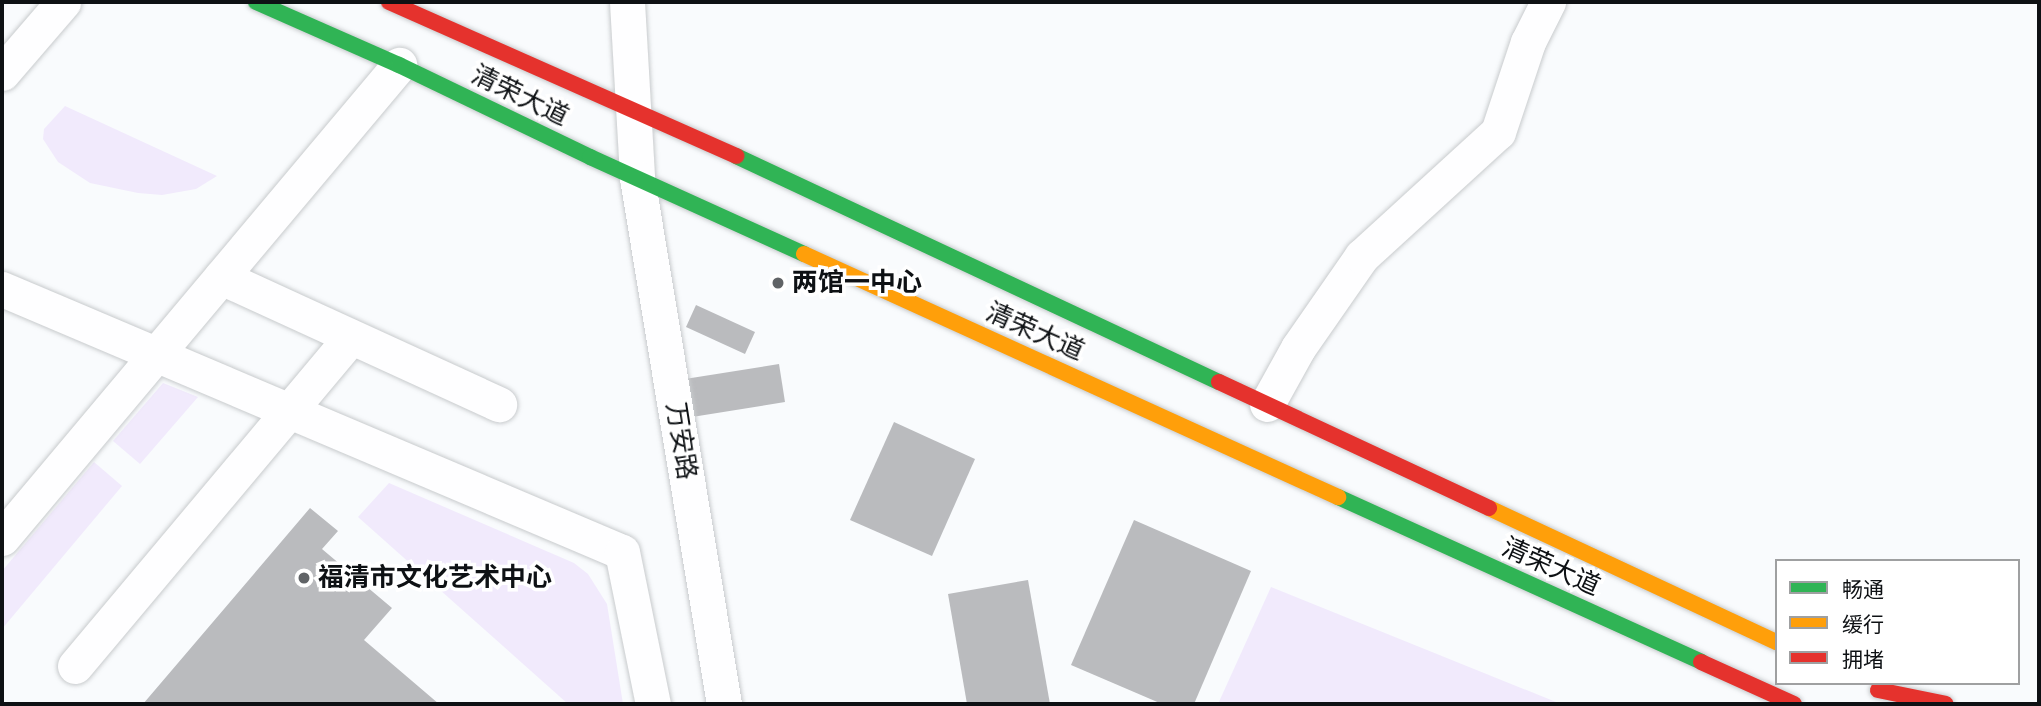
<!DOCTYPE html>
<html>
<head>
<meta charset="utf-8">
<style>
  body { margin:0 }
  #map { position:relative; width:2041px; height:706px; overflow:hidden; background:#f9fbfd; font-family:Cabin,"Noto Sans SC",sans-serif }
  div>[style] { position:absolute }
  .green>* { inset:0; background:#f1eafc }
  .building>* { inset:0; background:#babbbe }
  .roads { filter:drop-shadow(0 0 2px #c8cbcd) drop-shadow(0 0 2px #c8cbcd) }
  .street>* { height:35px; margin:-17.5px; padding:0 17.5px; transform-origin:17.5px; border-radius:17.5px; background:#fefeff }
  .fast>* { height:16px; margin:-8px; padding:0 8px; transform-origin:8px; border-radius:8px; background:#30b455 }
  .slow>* { height:16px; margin:-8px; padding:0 8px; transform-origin:8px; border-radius:8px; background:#ff9f0a }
  .jam>* { height:16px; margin:-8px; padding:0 8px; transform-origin:8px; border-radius:8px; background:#e5322d }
  .dots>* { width:19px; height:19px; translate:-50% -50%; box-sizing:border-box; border:4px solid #fff; border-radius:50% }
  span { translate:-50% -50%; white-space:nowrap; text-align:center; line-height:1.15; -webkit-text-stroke:7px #fff; paint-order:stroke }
  .street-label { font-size:26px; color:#0e1114 }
  .poi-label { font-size:26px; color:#0e1114; font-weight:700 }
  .left { translate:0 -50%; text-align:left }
  .frame { position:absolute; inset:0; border:4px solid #0e1114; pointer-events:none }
  .legend { position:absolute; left:1775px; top:559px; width:245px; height:126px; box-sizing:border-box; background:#fff; border:2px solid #9fa0a1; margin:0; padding:9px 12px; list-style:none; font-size:21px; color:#0e1114 }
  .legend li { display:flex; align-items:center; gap:14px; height:35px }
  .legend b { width:35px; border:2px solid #9fa0a1 }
</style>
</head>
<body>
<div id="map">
  <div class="green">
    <div style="clip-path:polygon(65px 106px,217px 176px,196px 189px,162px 195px,138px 193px,90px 183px,58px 162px,43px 139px,44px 129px)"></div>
    <div style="clip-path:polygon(163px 383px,198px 397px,140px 464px,113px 441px)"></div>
    <div style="clip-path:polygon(94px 462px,122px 486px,2px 629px,2px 571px)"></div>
    <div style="clip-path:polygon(389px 483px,574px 563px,588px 574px,607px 604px,623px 704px,568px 704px,358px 517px)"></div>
    <div style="clip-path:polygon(1271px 587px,1561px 704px,1218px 704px)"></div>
  </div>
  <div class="building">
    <div style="clip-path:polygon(696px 305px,755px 332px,745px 354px,686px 327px)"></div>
    <div style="clip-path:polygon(779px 364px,785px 402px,692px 417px,685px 379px)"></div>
    <div style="clip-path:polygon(894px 422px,975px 459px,932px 556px,850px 520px)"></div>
    <div style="clip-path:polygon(310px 508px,338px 531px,322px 549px,392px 608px,364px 640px,439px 704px,143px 704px)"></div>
    <div style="clip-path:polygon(1134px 520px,1251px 571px,1194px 704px,1162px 704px,1071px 665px)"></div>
    <div style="clip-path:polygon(1028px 580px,1050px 704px,967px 704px,948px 594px)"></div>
  </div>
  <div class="roads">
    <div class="street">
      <div style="left:627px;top:2px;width:176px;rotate:86.7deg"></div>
      <div style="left:637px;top:178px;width:533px;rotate:80.61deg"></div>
      <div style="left:2px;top:73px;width:94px;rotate:-49.3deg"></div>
      <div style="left:221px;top:277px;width:306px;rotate:24.6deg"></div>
      <div style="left:2px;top:289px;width:673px;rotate:22.99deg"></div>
      <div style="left:622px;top:552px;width:155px;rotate:78.5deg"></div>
      <div style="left:1267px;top:404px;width:64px;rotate:-61deg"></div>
      <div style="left:1298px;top:348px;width:112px;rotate:-55.2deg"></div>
      <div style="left:1362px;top:256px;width:184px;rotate:-42.4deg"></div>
      <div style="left:1498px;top:132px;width:95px;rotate:-71.6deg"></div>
      <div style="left:1528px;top:42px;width:45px;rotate:-63.4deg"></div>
      <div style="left:2px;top:538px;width:618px;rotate:-49.99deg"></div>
      <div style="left:75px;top:666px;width:429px;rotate:-50deg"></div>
    </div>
    <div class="fast">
      <div style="left:256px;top:2px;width:156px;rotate:23.8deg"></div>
      <div style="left:399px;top:65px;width:212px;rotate:25.7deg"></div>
      <div style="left:590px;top:157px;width:235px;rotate:24.4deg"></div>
      <div style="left:736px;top:156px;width:533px;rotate:25.08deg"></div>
      <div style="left:1338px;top:497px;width:399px;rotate:24.4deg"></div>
    </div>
    <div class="slow">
      <div style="left:804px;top:254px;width:587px;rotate:24.47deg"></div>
      <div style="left:1489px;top:508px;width:318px;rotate:25deg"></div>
    </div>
    <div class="jam">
      <div style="left:389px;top:2px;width:380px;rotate:23.9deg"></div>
      <div style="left:1219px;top:382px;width:298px;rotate:25deg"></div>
      <div style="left:1701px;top:662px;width:102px;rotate:24.3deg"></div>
      <div style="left:1878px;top:690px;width:69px;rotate:11.6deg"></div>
    </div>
  </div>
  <div class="dots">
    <div style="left:778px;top:283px;background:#606366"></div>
    <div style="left:304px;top:578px;background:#606366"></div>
  </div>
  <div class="street-label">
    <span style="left:520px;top:96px;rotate:26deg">清荣大道</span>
    <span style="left:1035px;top:332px;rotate:24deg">清荣大道</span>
    <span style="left:681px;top:441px;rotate:81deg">万安路</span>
    <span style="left:1551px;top:567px;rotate:24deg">清荣大道</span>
  </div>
  <div class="poi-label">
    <span class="left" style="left:792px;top:283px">两馆一中心</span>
    <span class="left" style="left:318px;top:578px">福清市文化艺术中心</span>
  </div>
  <div class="frame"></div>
  <ul class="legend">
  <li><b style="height:9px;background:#30b455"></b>畅通</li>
  <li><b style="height:9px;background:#ff9f0a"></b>缓行</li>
  <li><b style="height:9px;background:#e5322d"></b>拥堵</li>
  </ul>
</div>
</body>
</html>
